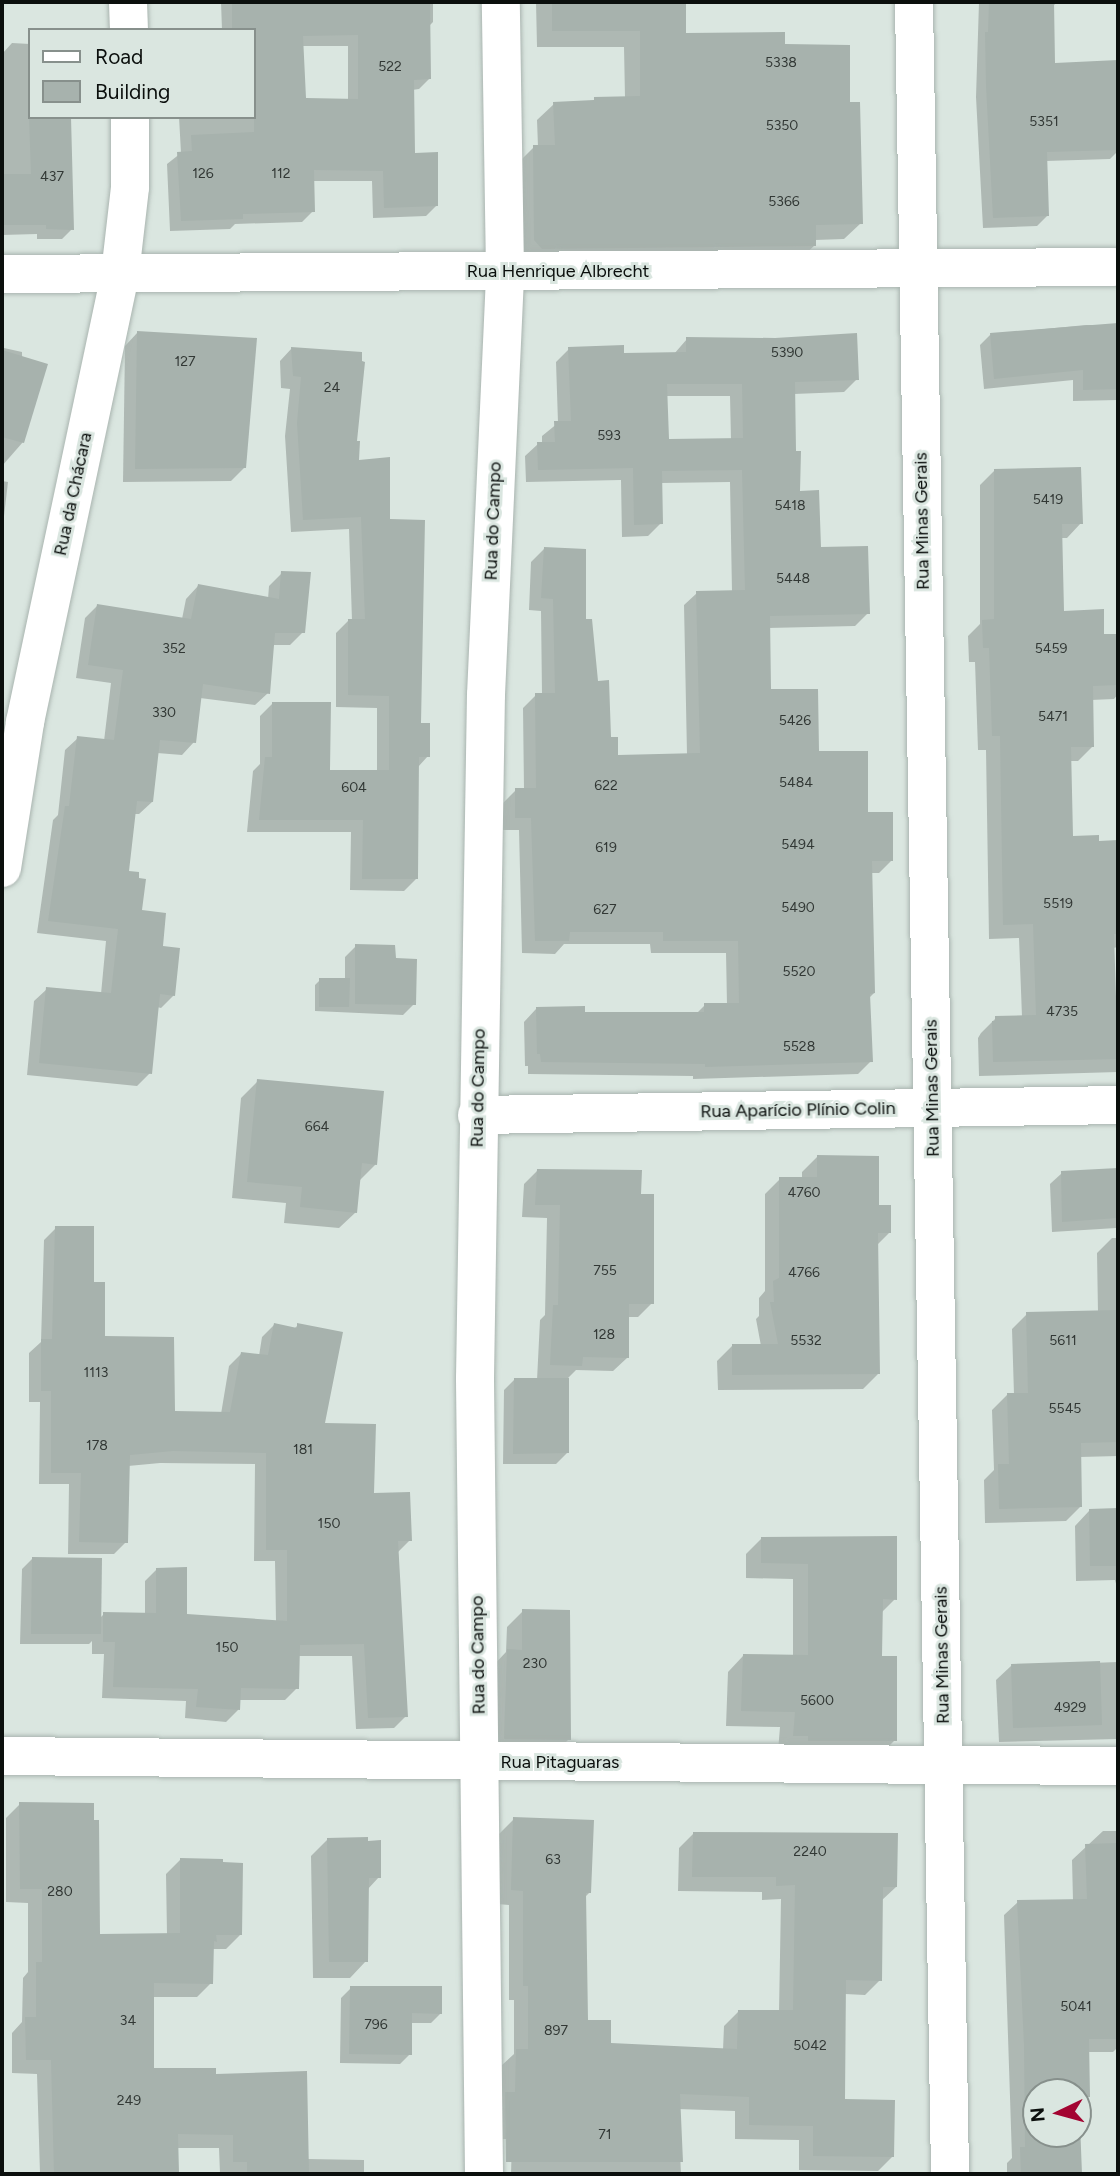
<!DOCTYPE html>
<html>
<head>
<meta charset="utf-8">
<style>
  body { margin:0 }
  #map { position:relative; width:1120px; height:2176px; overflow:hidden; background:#dae6e0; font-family:Figtree,sans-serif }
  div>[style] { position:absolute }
  .shadow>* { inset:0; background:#0003 }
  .building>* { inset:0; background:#a7b2ad }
  .roads { filter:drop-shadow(0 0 2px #a9b4af) drop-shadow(0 0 2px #a9b4af) }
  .minor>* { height:38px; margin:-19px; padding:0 19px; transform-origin:19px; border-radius:19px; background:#fff }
  .tertiary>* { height:38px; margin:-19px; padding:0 19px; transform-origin:19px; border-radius:19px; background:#fff }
  .secondary>* { height:38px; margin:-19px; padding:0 19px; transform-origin:19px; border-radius:19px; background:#fff }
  span { translate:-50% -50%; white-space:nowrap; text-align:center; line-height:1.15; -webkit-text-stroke:6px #dae6e0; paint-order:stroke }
  .number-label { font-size:14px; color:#323835 }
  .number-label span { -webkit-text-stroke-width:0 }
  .street-label { font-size:18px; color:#0b0f0d }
  .frame { position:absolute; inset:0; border:4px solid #0b0f0d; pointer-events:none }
  .legend { position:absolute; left:28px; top:28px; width:228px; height:91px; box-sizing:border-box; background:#dae6e0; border:2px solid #87908c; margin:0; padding:9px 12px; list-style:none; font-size:21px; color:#0b0f0d }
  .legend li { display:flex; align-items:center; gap:14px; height:35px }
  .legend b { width:35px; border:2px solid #87908c }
  .north { position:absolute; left:1022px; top:2078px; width:70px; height:70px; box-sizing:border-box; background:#dae6e0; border:2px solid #87908c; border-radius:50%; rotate:265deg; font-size:19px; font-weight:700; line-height:28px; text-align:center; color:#0b0f0d }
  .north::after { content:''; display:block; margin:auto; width:24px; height:32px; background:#a30431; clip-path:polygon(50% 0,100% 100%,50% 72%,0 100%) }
</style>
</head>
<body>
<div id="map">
  <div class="shadow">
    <div style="clip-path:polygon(evenodd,221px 2px,433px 2px,433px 22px,428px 27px,430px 78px,419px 89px,412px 90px,413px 155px,437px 205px,426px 216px,373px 218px,372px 181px,313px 181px,313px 211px,302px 222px,235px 224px,230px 229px,170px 231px,167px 164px,181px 153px,179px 117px,254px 117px,254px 30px,222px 30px,221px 2px,302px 46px,348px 46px,348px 100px,304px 100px,302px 46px)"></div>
    <div style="clip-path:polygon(536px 2px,684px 2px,685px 35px,783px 46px,849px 104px,861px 223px,844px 239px,815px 240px,815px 245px,798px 261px,518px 257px,517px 164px,534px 147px,538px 147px,537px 120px,554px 104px,625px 98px,624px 47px,537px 47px)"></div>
    <div style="clip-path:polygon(979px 2px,1057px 2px,1054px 5px,1053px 65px,1118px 61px,1118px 151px,1110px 159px,1046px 161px,1047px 216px,1037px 226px,983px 228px,976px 97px)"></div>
    <div style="clip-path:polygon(12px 43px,30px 44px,30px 117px,72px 229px,62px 239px,37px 239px,37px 234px,2px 235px,2px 54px)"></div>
    <div style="clip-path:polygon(1086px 325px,1118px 325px,1118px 400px,1073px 401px,1073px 380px,984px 389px,980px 345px,991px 334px)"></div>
    <div style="clip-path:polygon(138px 332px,244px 468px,231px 481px,123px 482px,125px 346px)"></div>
    <div style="clip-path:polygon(evenodd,687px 339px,857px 379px,844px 392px,794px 394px,794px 453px,799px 493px,820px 548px,868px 613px,855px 626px,768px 628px,769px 691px,867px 814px,892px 860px,879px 873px,871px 873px,874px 993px,869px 998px,871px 1061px,858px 1074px,693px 1079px,693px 1076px,528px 1074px,528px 1066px,525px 1066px,524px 1022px,536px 1009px,583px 1014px,697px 1013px,705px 1005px,727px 1005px,726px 953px,651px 953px,650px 944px,564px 944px,555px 954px,522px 953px,519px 830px,503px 830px,503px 803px,516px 790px,524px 790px,523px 708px,536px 695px,542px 695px,541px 611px,529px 610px,531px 562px,544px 549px,584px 621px,609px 738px,617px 757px,687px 755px,684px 605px,697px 593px,732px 592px,730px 482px,661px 483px,661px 523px,648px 536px,622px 537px,621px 480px,526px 482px,525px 456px,538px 444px,542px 444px,542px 436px,558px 423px,556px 362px,569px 349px,622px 355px,674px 354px,687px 339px,666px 396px,730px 396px,731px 440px,667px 440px,666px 396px)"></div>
    <div style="clip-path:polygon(4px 348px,22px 352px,23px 442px,2px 466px,2px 349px)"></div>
    <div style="clip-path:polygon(292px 348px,355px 442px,357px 462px,389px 521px,420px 724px,428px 756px,418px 767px,416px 879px,404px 891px,350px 890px,351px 832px,247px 832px,253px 771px,260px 764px,260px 716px,273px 703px,328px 772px,377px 772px,377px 708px,336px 707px,336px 633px,348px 621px,352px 621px,349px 529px,291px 532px,285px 436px,290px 389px,281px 388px,280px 361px)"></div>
    <div style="clip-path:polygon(995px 470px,1081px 523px,1067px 538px,1060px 538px,1062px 612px,1102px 636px,1118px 636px,1118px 694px,1114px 699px,1091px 700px,1093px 746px,1078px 761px,1069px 761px,1071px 837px,1097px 843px,1118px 842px,1118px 947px,1113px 948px,1115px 1015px,1118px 1015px,1118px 1072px,979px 1076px,978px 1038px,981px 1033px,996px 1018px,1022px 1017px,1019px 938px,989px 939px,986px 750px,978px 750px,975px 662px,969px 662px,968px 636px,980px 624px,980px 485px)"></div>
    <div style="clip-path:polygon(2px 481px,8px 482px,2px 533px)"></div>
    <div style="clip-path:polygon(282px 573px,303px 632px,290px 645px,272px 645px,268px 693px,255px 705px,200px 698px,194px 742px,182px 755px,157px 753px,152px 802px,139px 814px,134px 814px,127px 873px,174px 995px,161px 1008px,157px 1007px,150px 1073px,137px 1086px,27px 1075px,34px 1001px,47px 989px,101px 994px,106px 941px,37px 933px,53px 820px,58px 815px,65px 750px,78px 738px,104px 741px,111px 683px,76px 678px,85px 618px,98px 605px,182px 619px,186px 599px,198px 586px,268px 599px,269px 586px)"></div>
    <div style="clip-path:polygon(356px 946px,394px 960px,414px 1004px,403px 1015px,315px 1011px,315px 985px,320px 980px,345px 980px,345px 957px)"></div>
    <div style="clip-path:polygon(258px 1081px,376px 1164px,359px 1181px,356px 1212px,339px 1228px,284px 1223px,286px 1203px,232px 1198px,241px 1098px)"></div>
    <div style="clip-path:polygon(817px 1157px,877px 1206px,889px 1233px,876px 1246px,878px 1374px,863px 1389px,718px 1390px,717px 1361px,732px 1346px,761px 1346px,756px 1319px,759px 1316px,759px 1298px,765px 1291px,765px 1194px,780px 1179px,802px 1179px,802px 1172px)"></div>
    <div style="clip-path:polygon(1118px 1170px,1116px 1228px,1052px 1232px,1050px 1184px,1062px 1173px)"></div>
    <div style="clip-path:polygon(537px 1171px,640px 1195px,652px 1303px,638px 1317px,627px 1317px,627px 1358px,613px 1371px,576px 1370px,567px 1379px,567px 1453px,556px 1464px,503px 1464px,504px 1390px,515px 1379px,537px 1380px,540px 1320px,545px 1315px,547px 1218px,522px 1217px,524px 1184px)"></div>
    <div style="clip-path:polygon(56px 1228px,93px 1284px,103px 1338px,173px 1412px,221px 1414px,229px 1366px,241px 1354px,259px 1356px,262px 1337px,274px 1325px,294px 1329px,298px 1325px,323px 1425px,372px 1495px,410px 1540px,398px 1552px,406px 1716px,394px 1728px,356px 1729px,352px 1656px,298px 1656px,297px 1688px,285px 1700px,239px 1700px,238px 1710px,226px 1722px,185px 1718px,186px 1701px,102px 1698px,104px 1654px,92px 1654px,92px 1641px,89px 1644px,20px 1644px,22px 1569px,33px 1558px,100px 1618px,104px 1614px,145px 1614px,145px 1581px,157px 1569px,185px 1616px,276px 1622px,275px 1561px,254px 1561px,255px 1464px,160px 1463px,128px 1466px,126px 1542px,114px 1554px,68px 1554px,69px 1484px,39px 1484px,40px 1402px,29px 1402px,29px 1353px,41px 1342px,44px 1240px)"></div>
    <div style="clip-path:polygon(1112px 1238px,1118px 1238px,1118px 1456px,1080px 1457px,1081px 1506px,1066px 1521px,985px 1523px,984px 1480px,994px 1470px,992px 1410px,1007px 1395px,1014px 1395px,1012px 1329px,1027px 1314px,1098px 1313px,1097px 1253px)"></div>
    <div style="clip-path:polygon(1118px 1510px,1118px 1591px,1115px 1580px,1076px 1581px,1075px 1526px,1089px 1511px)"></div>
    <div style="clip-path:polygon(762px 1538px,895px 1599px,881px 1613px,881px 1657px,895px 1740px,879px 1756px,778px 1751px,780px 1727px,726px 1726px,728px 1672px,743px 1656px,793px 1657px,793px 1579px,746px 1578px,746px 1554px)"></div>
    <div style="clip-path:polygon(523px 1611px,569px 1739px,553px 1755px,488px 1755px,491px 1668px,506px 1652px,507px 1627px)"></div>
    <div style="clip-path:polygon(1118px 1662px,1118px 1739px,999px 1742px,996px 1680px,1011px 1666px)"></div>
    <div style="clip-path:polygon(20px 1804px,99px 1936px,167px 1935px,166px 1874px,180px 1860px,240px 1935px,226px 1949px,212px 1949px,211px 1983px,197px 1997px,152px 1997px,153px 2070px,214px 2076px,307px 2159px,364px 2160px,364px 2174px,220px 2174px,219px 2148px,177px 2148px,175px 2174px,40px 2174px,37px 2074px,12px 2073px,12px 2033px,22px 2022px,23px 1978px,28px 1972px,28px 1903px,6px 1902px,6px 1818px)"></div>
    <div style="clip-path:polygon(514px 1819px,590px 1892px,585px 1897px,586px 2022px,610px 2045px,723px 2050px,724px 2026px,738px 2012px,779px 2012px,781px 1899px,762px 1900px,762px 1892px,678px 1891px,679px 1848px,694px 1833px,896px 1887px,881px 1901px,880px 1980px,865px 1995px,845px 1994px,844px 2101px,893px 2156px,878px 2171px,799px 2170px,799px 2140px,735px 2139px,735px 2111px,678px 2109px,681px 2174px,511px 2174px,512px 2139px,491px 2139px,501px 2098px,502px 2065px,514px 2054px,514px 2000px,509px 2000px,509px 1905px,497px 1904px,499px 1834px)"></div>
    <div style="clip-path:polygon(1103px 1831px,1118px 1831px,1118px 2047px,1113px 2052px,1087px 2052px,1088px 2096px,1078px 2106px,1078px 2092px,1036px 2092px,1036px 2134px,1078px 2134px,1078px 2117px,1080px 2174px,1007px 2174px,1007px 2163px,1012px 2158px,1004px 1915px,1018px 1902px,1073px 1901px,1072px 1860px)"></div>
    <div style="clip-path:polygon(327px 1840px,379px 1877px,367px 1890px,366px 1961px,350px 1978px,313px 1978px,311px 1856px)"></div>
    <div style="clip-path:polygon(351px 1988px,441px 2013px,431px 2023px,410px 2023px,410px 2054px,400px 2064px,340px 2063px,341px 1998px)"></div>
  </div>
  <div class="building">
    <div style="clip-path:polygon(evenodd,232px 2px,430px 2px,431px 79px,414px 80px,415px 153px,438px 152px,438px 206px,384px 208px,383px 171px,314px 170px,315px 212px,243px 214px,243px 219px,181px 221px,177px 152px,192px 151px,191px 135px,254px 132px,254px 30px,232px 30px,232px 2px,358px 35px,358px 99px,306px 98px,303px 36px,358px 35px)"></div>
    <div style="clip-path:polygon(552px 2px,686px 2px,686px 33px,785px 32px,785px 44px,850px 45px,850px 102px,860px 102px,863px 224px,816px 225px,816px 246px,542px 249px,534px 240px,533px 145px,555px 145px,553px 102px,594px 100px,594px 97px,640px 96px,640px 31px,552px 31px)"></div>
    <div style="clip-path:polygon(989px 2px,1054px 2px,1055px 63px,1118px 60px,1118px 150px,1047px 152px,1049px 216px,993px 218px,986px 86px,985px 32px,988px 32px)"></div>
    <div style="clip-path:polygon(29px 117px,71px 117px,74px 230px,46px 229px,46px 225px,2px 225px,2px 174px,31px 174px)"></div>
    <div style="clip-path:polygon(1118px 323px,1118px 389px,1083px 390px,1083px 370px,994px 379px,990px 333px)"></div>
    <div style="clip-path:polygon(137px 331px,257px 338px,246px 468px,135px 469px)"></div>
    <div style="clip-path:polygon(evenodd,857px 333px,859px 380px,795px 382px,796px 451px,801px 451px,800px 491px,819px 490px,821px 547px,868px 546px,870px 614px,770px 616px,771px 689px,818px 689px,819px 751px,868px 751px,868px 812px,893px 812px,893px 861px,872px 861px,875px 993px,870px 994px,873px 1062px,705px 1067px,705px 1064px,541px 1062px,540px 1054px,537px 1054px,536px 1007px,585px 1006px,585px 1012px,704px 1012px,704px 1003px,739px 1003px,738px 941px,663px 941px,663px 932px,570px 932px,569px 941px,535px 941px,531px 818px,515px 818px,515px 788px,536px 788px,535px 693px,555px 693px,553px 599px,541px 598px,544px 547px,586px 549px,586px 619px,592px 619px,598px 681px,609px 680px,611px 737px,618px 737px,618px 755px,700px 753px,696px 591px,745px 590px,742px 470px,662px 471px,663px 524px,634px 525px,633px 468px,538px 470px,537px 442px,555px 442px,554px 421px,571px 421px,568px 347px,624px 345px,624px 353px,686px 352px,686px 337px,775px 338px,857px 333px,667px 384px,742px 384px,743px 438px,669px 439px,667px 384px)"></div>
    <div style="clip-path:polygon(291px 347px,362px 352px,362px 361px,365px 362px,357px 441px,360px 441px,359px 460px,390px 457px,390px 519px,425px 520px,421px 723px,430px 723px,430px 757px,419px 757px,418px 879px,362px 879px,363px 820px,259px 820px,265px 757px,272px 757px,272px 702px,331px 702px,330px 770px,389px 770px,389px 696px,348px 695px,348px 619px,365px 619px,361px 517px,303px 520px,297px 423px,301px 377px,293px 376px)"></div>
    <div style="clip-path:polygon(2px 350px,48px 364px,24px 443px,2px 437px)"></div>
    <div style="clip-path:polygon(1081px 467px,1083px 524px,1062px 524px,1064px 611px,1104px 609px,1104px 634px,1118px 634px,1118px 685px,1093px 686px,1094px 747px,1071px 747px,1073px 836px,1099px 835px,1099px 841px,1118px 840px,1118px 934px,1114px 934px,1118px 1059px,993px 1062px,992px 1021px,995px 1021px,995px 1016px,1036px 1015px,1033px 924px,1003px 925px,1000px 736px,992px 736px,989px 648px,983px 648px,982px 620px,994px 619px,994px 469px)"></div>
    <div style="clip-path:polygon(281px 571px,311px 572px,305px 633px,275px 633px,270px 694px,203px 684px,196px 743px,160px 740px,153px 802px,137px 801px,129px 871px,139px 872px,139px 878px,146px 879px,142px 910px,166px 913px,163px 946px,180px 948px,175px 996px,160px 994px,152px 1074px,39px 1063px,46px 987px,111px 993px,118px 929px,48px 921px,65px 806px,69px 806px,77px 736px,114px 740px,123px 670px,88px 665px,97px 604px,191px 619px,198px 584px,279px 599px)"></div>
    <div style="clip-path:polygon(355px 944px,395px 945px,396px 958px,417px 959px,416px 1005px,355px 1004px)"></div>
    <div style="clip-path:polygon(319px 978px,350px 978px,349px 1007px,319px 1007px)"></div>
    <div style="clip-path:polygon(257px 1079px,384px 1091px,377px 1165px,362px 1163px,357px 1213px,300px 1207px,302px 1187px,247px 1182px)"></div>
    <div style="clip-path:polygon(817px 1155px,879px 1156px,879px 1205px,891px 1205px,891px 1233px,878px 1233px,880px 1374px,732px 1375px,732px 1344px,778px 1344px,770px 1302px,774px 1302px,773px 1281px,779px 1278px,779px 1177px,817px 1177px)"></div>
    <div style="clip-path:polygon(1118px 1168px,1118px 1218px,1062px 1222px,1061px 1171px)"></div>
    <div style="clip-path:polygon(537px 1169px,642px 1170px,641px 1194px,654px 1194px,654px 1304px,629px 1304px,629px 1358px,583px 1357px,582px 1366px,550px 1365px,553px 1305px,558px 1305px,560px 1205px,535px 1205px)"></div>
    <div style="clip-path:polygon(55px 1226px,94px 1226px,94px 1282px,105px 1282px,105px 1336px,174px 1337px,175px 1411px,230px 1412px,241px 1352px,268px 1355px,274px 1323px,297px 1328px,297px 1323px,343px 1332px,325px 1423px,376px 1424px,374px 1493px,410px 1492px,412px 1541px,398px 1541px,408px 1717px,368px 1718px,364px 1644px,300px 1645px,299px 1689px,241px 1688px,240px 1710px,196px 1707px,198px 1689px,113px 1687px,115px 1642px,103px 1642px,103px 1612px,156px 1613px,156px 1568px,187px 1567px,187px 1614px,287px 1621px,287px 1550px,266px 1550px,266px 1453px,173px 1451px,130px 1455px,128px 1543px,79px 1542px,81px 1473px,51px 1473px,51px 1391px,41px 1391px,41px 1339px,52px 1339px)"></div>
    <div style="clip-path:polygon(1118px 1310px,1118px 1442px,1081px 1443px,1082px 1507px,999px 1509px,998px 1464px,1009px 1464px,1007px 1393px,1028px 1393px,1026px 1312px)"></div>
    <div style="clip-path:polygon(514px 1378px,569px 1378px,569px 1453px,513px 1454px)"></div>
    <div style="clip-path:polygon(1118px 1508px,1118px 1566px,1090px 1566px,1089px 1509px)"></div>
    <div style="clip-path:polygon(897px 1536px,897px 1600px,883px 1599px,882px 1656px,897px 1656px,897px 1741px,808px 1741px,808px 1736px,793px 1736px,795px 1712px,741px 1711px,743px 1654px,808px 1655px,808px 1564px,761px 1563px,761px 1537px)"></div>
    <div style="clip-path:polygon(32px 1557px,102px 1558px,101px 1634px,31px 1634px)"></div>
    <div style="clip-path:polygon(522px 1609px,570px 1610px,571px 1740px,504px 1739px,507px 1649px,522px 1650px)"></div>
    <div style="clip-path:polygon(1100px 1661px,1102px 1725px,1013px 1728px,1011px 1664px)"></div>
    <div style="clip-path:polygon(19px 1802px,94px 1803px,94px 1820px,99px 1820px,100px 1934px,180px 1933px,180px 1858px,223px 1859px,223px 1862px,243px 1863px,242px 1935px,216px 1935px,217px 1942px,214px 1941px,213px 1984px,154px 1983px,154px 2068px,216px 2068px,216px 2074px,307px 2071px,309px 2174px,247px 2174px,247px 2162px,233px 2162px,233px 2135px,178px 2134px,179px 2173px,54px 2174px,51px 2060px,26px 2060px,25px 2017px,36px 2017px,36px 1962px,42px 1962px,42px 1889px,20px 1889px)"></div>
    <div style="clip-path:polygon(513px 1817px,594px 1820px,591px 1893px,586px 1893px,588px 2020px,611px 2020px,611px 2043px,737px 2049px,738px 2010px,793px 2010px,795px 1885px,776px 1886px,776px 1877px,692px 1877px,693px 1832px,898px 1833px,897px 1887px,883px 1887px,882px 1981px,846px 1980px,845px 2099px,895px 2100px,894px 2157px,813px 2156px,813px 2126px,749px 2125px,749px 2097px,680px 2094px,683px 2162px,506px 2162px,505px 2092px,515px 2092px,516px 2049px,528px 2049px,528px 1986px,523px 1986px,523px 1891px,511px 1890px)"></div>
    <div style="clip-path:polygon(368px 1837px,368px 1841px,381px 1840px,381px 1878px,369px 1878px,368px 1962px,329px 1962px,327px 1838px)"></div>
    <div style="clip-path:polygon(evenodd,1118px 1843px,1118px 2039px,1089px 2039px,1090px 2097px,1079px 2097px,1082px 2174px,1021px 2174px,1020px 2147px,1025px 2147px,1024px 2045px,1017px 1900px,1087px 1899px,1085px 1844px,1118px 1843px,1036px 2092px,1078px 2092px,1078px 2134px,1036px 2134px,1036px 2092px)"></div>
    <div style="clip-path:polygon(350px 1986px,442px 1986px,442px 2014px,412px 2013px,412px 2055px,349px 2054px)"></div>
  </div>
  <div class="roads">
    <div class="minor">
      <div style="left:128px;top:2px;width:28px;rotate:88deg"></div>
      <div style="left:2px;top:274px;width:1112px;rotate:-0.36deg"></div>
      <div style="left:2px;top:868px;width:148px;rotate:-81deg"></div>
      <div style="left:25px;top:722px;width:458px;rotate:-78deg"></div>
      <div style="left:120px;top:274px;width:88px;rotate:-83.4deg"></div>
      <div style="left:130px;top:187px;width:70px;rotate:-90deg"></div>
      <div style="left:477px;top:1115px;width:641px;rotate:-0.89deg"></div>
      <div style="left:943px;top:1765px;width:175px;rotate:0.3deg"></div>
      <div style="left:484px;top:2174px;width:796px;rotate:-90.65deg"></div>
      <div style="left:475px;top:1378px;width:683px;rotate:-89.08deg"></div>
      <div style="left:486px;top:695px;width:424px;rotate:-87.4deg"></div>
      <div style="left:505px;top:271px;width:269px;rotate:-90.9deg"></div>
    </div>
    <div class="tertiary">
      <div style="left:2px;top:1756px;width:941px;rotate:0.55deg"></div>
    </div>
    <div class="secondary">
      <div style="left:914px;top:2px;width:2172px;rotate:89.05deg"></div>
    </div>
  </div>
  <div class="number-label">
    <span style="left:781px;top:63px">5338</span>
    <span style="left:390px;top:67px">522</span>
    <span style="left:1044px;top:122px">5351</span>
    <span style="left:782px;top:126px">5350</span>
    <span style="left:203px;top:174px">126</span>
    <span style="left:281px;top:174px">112</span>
    <span style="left:52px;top:177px">437</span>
    <span style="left:784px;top:202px">5366</span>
    <span style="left:787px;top:353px">5390</span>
    <span style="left:185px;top:362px">127</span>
    <span style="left:332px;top:388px">24</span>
    <span style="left:609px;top:436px">593</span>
    <span style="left:1048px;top:500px">5419</span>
    <span style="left:790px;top:506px">5418</span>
    <span style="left:793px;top:579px">5448</span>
    <span style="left:174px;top:649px">352</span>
    <span style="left:1051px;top:649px">5459</span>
    <span style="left:164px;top:713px">330</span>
    <span style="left:1053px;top:717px">5471</span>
    <span style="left:795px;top:721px">5426</span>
    <span style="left:796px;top:783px">5484</span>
    <span style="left:606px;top:786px">622</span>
    <span style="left:354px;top:788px">604</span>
    <span style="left:798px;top:845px">5494</span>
    <span style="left:606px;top:848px">619</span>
    <span style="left:1058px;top:904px">5519</span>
    <span style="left:798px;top:908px">5490</span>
    <span style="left:605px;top:910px">627</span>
    <span style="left:799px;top:972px">5520</span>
    <span style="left:1062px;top:1012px">4735</span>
    <span style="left:799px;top:1047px">5528</span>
    <span style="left:317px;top:1127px">664</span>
    <span style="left:804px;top:1193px">4760</span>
    <span style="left:605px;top:1271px">755</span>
    <span style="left:804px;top:1273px">4766</span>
    <span style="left:604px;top:1335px">128</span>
    <span style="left:806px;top:1341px">5532</span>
    <span style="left:1063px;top:1341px">5611</span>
    <span style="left:96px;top:1373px">1113</span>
    <span style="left:1065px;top:1409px">5545</span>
    <span style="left:97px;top:1446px">178</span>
    <span style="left:303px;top:1450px">181</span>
    <span style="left:329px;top:1524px">150</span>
    <span style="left:227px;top:1648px">150</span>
    <span style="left:535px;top:1664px">230</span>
    <span style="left:817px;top:1701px">5600</span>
    <span style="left:1070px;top:1708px">4929</span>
    <span style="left:810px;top:1852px">2240</span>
    <span style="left:553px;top:1860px">63</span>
    <span style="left:60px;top:1892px">280</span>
    <span style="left:1076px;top:2007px">5041</span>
    <span style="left:128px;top:2021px">34</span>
    <span style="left:376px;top:2025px">796</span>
    <span style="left:556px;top:2031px">897</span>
    <span style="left:810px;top:2046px">5042</span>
    <span style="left:129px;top:2101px">249</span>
    <span style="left:605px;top:2135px">71</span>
  </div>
  <div class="street-label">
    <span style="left:558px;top:271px">Rua Henrique Albrecht</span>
    <span style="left:73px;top:494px;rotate:-78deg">Rua da Chácara</span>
    <span style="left:493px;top:521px;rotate:-88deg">Rua do Campo</span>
    <span style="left:922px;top:521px;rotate:-91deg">Rua Minas Gerais</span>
    <span style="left:478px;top:1088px;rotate:-89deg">Rua do Campo</span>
    <span style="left:932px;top:1088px;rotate:-91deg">Rua Minas Gerais</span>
    <span style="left:798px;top:1110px;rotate:-1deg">Rua Aparício Plínio Colin</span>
    <span style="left:478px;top:1655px;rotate:-91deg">Rua do Campo</span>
    <span style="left:942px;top:1655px;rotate:-91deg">Rua Minas Gerais</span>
    <span style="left:560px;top:1762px">Rua Pitaguaras</span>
  </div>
  <div class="frame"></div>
  <ul class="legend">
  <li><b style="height:9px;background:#fff"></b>Road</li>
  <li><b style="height:19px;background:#a7b2ad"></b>Building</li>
  </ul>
  <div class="north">N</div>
</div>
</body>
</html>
